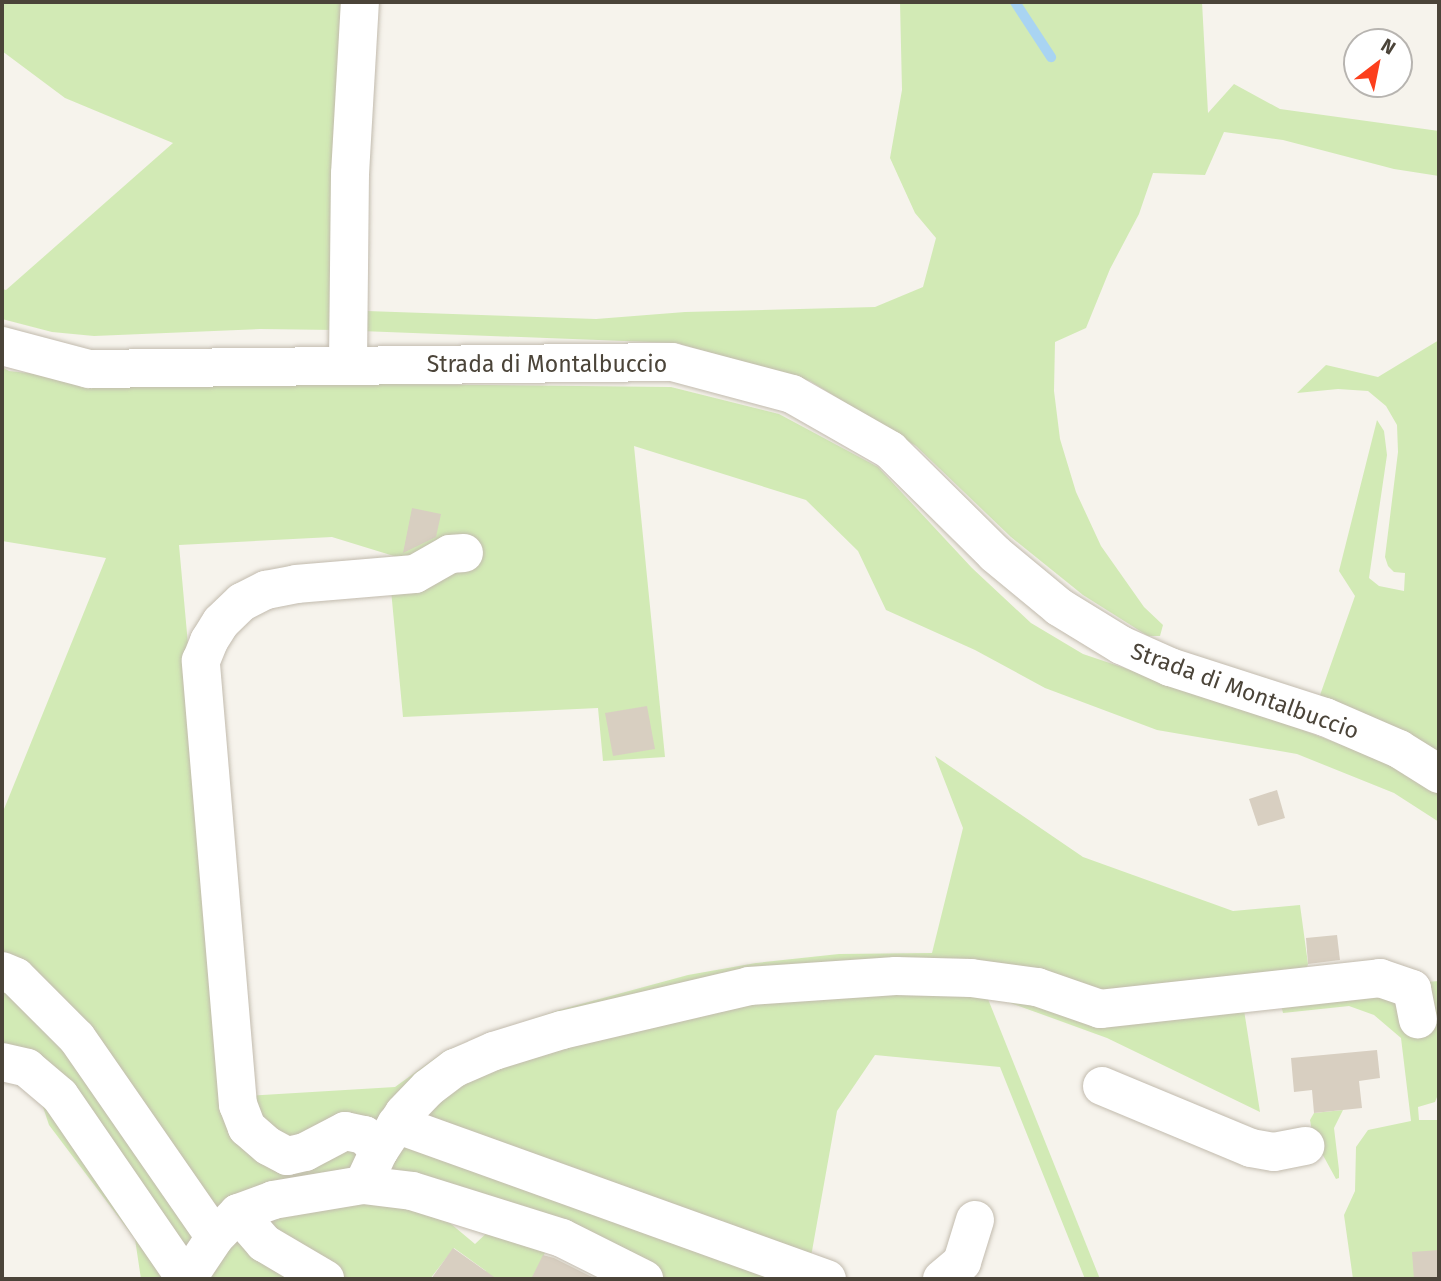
<!DOCTYPE html>
<html>
<head>
<meta charset="utf-8">
<style>
  body { margin:0 }
  #map { position:relative; width:1441px; height:1281px; overflow:hidden; background:#f6f3ec; font-family:"Fira Sans",sans-serif }
  div>[style] { position:absolute }
  .green>* { inset:0; background:#d2eab5 }
  .stream>* { height:10px; margin:-5px; padding:0 5px; transform-origin:5px; border-radius:5px; background:#a9d4f2 }
  .building>* { inset:0; background:#d8cfc1 }
  .roads { filter:drop-shadow(0 0 2px #c2bbae) drop-shadow(0 0 2px #c2bbae) }
  .minor>* { height:38px; margin:-19px; padding:0 19px; transform-origin:19px; border-radius:19px; background:#fff }
  span { translate:-50% -50%; white-space:nowrap; text-align:center; line-height:1.15; -webkit-text-stroke:5px #fff; paint-order:stroke }
  .street-label { font-size:23px; color:#4b4439 }
  .frame { position:absolute; inset:0; border:4px solid #4b4439; pointer-events:none }
  .north { position:absolute; left:1343px; top:28px; width:70px; height:70px; box-sizing:border-box; background:#fff; border:2px solid #b7b4b0; border-radius:50%; rotate:32deg; font-size:19px; font-weight:700; line-height:28px; text-align:center; color:#4b4439 }
  .north::after { content:''; display:block; margin:auto; width:24px; height:32px; background:#fc3f1d; clip-path:polygon(50% 0,100% 100%,50% 72%,0 100%) }
</style>
</head>
<body>
<div id="map">
  <div class="green">
    <div style="clip-path:polygon(2px 2px,347px 2px,338px 310px,596px 319px,685px 312px,875px 307px,923px 287px,936px 238px,915px 213px,890px 158px,902px 90px,900px 2px,1202px 2px,1208px 113px,1234px 84px,1280px 109px,1439px 131px,1439px 176px,1394px 169px,1283px 140px,1224px 132px,1205px 175px,1153px 173px,1139px 214px,1110px 269px,1086px 328px,1055px 342px,1054px 391px,1060px 439px,1076px 492px,1101px 546px,1144px 607px,1163px 625px,1160px 636px,1148px 636px,1083px 595px,1011px 537px,916px 446px,810px 381px,676px 343px,335px 330px,260px 329px,94px 336px,52px 332px,2px 319px,2px 289px,6px 290px,173px 143px,65px 98px,2px 51px)"></div>
    <div style="clip-path:polygon(1439px 340px,1439px 758px,1319px 698px,1355px 596px,1339px 571px,1377px 420px,1384px 431px,1387px 455px,1369px 578px,1379px 586px,1404px 591px,1405px 573px,1394px 572px,1388px 566px,1385px 557px,1398px 452px,1397px 425px,1386px 406px,1368px 391px,1338px 389px,1297px 393px,1326px 365px,1378px 377px)"></div>
    <div style="clip-path:polygon(2px 367px,9px 371px,100px 381px,671px 387px,779px 414px,878px 467px,972px 568px,1031px 623px,1083px 654px,1255px 712px,1395px 765px,1439px 794px,1439px 822px,1394px 793px,1297px 754px,1157px 730px,1045px 688px,975px 650px,886px 610px,858px 551px,806px 500px,634px 446px,665px 757px,603px 761px,598px 708px,403px 717px,391px 590px,397px 557px,332px 537px,179px 545px,229px 1097px,395px 1087px,445px 1051px,479px 1038px,559px 1010px,688px 975px,756px 963px,839px 954px,932px 953px,963px 828px,935px 756px,1083px 857px,1233px 911px,1300px 905px,1308px 964px,1304px 977px,1122px 999px,969px 967px,488px 1047px,322px 1205px,403px 1202px,444px 1218px,475px 1244px,491px 1229px,546px 1251px,533px 1276px,539px 1279px,480px 1279px,486px 1271px,454px 1248px,430px 1279px,141px 1279px,135px 1239px,49px 1125px,27px 1059px,2px 1052px,2px 814px,106px 558px,2px 541px)"></div>
    <div style="clip-path:polygon(1439px 981px,1439px 1092px,1435px 1102px,1418px 1107px,1419px 1120px,1437px 1120px,1439px 1130px,1439px 1279px,1353px 1279px,1344px 1215px,1355px 1191px,1356px 1147px,1368px 1130px,1411px 1121px,1401px 1038px,1374px 1015px,1349px 1006px,1283px 1013px,1281px 1005px,1244px 1010px,1260px 1112px,1107px 1038px,986px 994px,1100px 1279px,1085px 1279px,1000px 1067px,875px 1055px,837px 1111px,807px 1279px,666px 1279px,566px 1229px,462px 1193px,388px 1174px,385px 1169px,414px 1120px,431px 1100px,460px 1078px,499px 1058px,560px 1039px,669px 1013px,759px 996px,853px 988px,973px 991px,1047px 1002px,1117px 1021px,1209px 1003px,1359px 985px,1378px 984px,1400px 992px,1414px 983px)"></div>
    <div style="clip-path:polygon(1343px 1110px,1334px 1128px,1339px 1170px,1339px 1178px,1336px 1179px,1313px 1137px,1310px 1120px,1314px 1113px)"></div>
  </div>
  <div class="stream">
    <div style="left:1015px;top:2px;width:66px;rotate:56.8deg"></div>
  </div>
  <div class="building">
    <div style="clip-path:polygon(412px 508px,441px 514px,436px 537px,403px 553px)"></div>
    <div style="clip-path:polygon(647px 706px,655px 749px,613px 756px,605px 713px)"></div>
    <div style="clip-path:polygon(1277px 790px,1285px 818px,1258px 826px,1249px 799px)"></div>
    <div style="clip-path:polygon(1337px 935px,1340px 960px,1308px 964px,1306px 938px)"></div>
    <div style="clip-path:polygon(1377px 1050px,1380px 1078px,1359px 1081px,1362px 1108px,1314px 1113px,1312px 1090px,1294px 1092px,1291px 1058px)"></div>
    <div style="clip-path:polygon(453px 1248px,497px 1279px,431px 1279px)"></div>
    <div style="clip-path:polygon(1439px 1250px,1439px 1279px,1414px 1279px,1412px 1252px)"></div>
    <div style="clip-path:polygon(543px 1255px,554px 1258px,596px 1279px,531px 1279px)"></div>
  </div>
  <div class="roads">
    <div class="minor">
      <div style="left:2px;top:346px;width:90px;rotate:14.8deg"></div>
      <div style="left:89px;top:369px;width:583px;rotate:-0.69deg"></div>
      <div style="left:672px;top:362px;width:124px;rotate:14.9deg"></div>
      <div style="left:792px;top:394px;width:113px;rotate:29.7deg"></div>
      <div style="left:890px;top:450px;width:148px;rotate:44.7deg"></div>
      <div style="left:995px;top:554px;width:83px;rotate:39.6deg"></div>
      <div style="left:1059px;top:607px;width:73px;rotate:31.5deg"></div>
      <div style="left:1121px;top:645px;width:54px;rotate:24.2deg"></div>
      <div style="left:1170px;top:667px;width:163px;rotate:17.9deg"></div>
      <div style="left:1325px;top:717px;width:81px;rotate:23.4deg"></div>
      <div style="left:1399px;top:749px;width:47px;rotate:32deg"></div>
      <div style="left:348px;top:364px;width:190px;rotate:-89.4deg"></div>
      <div style="left:350px;top:174px;width:172px;rotate:-86.7deg"></div>
      <div style="left:2px;top:971px;width:15px;rotate:23deg"></div>
      <div style="left:16px;top:977px;width:86px;rotate:45deg"></div>
      <div style="left:77px;top:1038px;width:242px;rotate:55.3deg"></div>
      <div style="left:2px;top:1062px;width:26px;rotate:13deg"></div>
      <div style="left:27px;top:1068px;width:43px;rotate:40.3deg"></div>
      <div style="left:60px;top:1096px;width:222px;rotate:55.5deg"></div>
      <div style="left:1102px;top:1086px;width:161px;rotate:22.6deg"></div>
      <div style="left:1251px;top:1148px;width:23px;rotate:10deg"></div>
      <div style="left:1274px;top:1152px;width:32px;rotate:-11deg"></div>
      <div style="left:396px;top:1124px;width:458px;rotate:19.8deg"></div>
      <div style="left:379px;top:1151px;width:22px;rotate:-133deg"></div>
      <div style="left:364px;top:1135px;width:19px;rotate:-168deg"></div>
      <div style="left:345px;top:1131px;width:45px;rotate:152.3deg"></div>
      <div style="left:305px;top:1152px;width:18px;rotate:167deg"></div>
      <div style="left:287px;top:1156px;width:21px;rotate:-152deg"></div>
      <div style="left:268px;top:1146px;width:28px;rotate:-139deg"></div>
      <div style="left:247px;top:1128px;width:25px;rotate:-111deg"></div>
      <div style="left:238px;top:1105px;width:446px;rotate:-94.8deg"></div>
      <div style="left:201px;top:661px;width:22px;rotate:-68deg"></div>
      <div style="left:209px;top:641px;width:22px;rotate:-58deg"></div>
      <div style="left:221px;top:622px;width:29px;rotate:-44deg"></div>
      <div style="left:242px;top:602px;width:27px;rotate:-27deg"></div>
      <div style="left:266px;top:590px;width:31px;rotate:-11deg"></div>
      <div style="left:296px;top:584px;width:119px;rotate:-4.8deg"></div>
      <div style="left:415px;top:574px;width:40px;rotate:-29.7deg"></div>
      <div style="left:450px;top:554px;width:14px;rotate:-4deg"></div>
      <div style="left:363px;top:1185px;width:38px;rotate:-65deg"></div>
      <div style="left:379px;top:1151px;width:45px;rotate:-56.7deg"></div>
      <div style="left:404px;top:1113px;width:35px;rotate:-46deg"></div>
      <div style="left:428px;top:1088px;width:34px;rotate:-37deg"></div>
      <div style="left:455px;top:1068px;width:43px;rotate:-23.6deg"></div>
      <div style="left:494px;top:1051px;width:71px;rotate:-17.2deg"></div>
      <div style="left:562px;top:1030px;width:192px;rotate:-13.2deg"></div>
      <div style="left:749px;top:986px;width:147px;rotate:-3.9deg"></div>
      <div style="left:896px;top:976px;width:75px;rotate:1.5deg"></div>
      <div style="left:971px;top:978px;width:67px;rotate:7.8deg"></div>
      <div style="left:1037px;top:987px;width:67px;rotate:19.2deg"></div>
      <div style="left:1100px;top:1009px;width:282px;rotate:-6.3deg"></div>
      <div style="left:1380px;top:978px;width:34px;rotate:19deg"></div>
      <div style="left:1412px;top:989px;width:31px;rotate:79deg"></div>
      <div style="left:238px;top:1213px;width:40px;rotate:49deg"></div>
      <div style="left:264px;top:1243px;width:71px;rotate:30.5deg"></div>
      <div style="left:187px;top:1279px;width:50px;rotate:-56.3deg"></div>
      <div style="left:215px;top:1237px;width:33px;rotate:-46deg"></div>
      <div style="left:238px;top:1213px;width:37px;rotate:-20deg"></div>
      <div style="left:273px;top:1200px;width:91px;rotate:-9.5deg"></div>
      <div style="left:363px;top:1185px;width:49px;rotate:7deg"></div>
      <div style="left:412px;top:1191px;width:157px;rotate:17.4deg"></div>
      <div style="left:562px;top:1238px;width:92px;rotate:26.6deg"></div>
      <div style="left:942px;top:1279px;width:26px;rotate:-40deg"></div>
      <div style="left:962px;top:1262px;width:44px;rotate:-72.8deg"></div>
    </div>
  </div>
  <div class="street-label">
    <span style="left:547px;top:364px">Strada di Montalbuccio</span>
    <span style="left:1245px;top:691px;rotate:20deg">Strada di Montalbuccio</span>
  </div>
  <div class="frame"></div>
  <div class="north">N</div>
</div>
</body>
</html>
